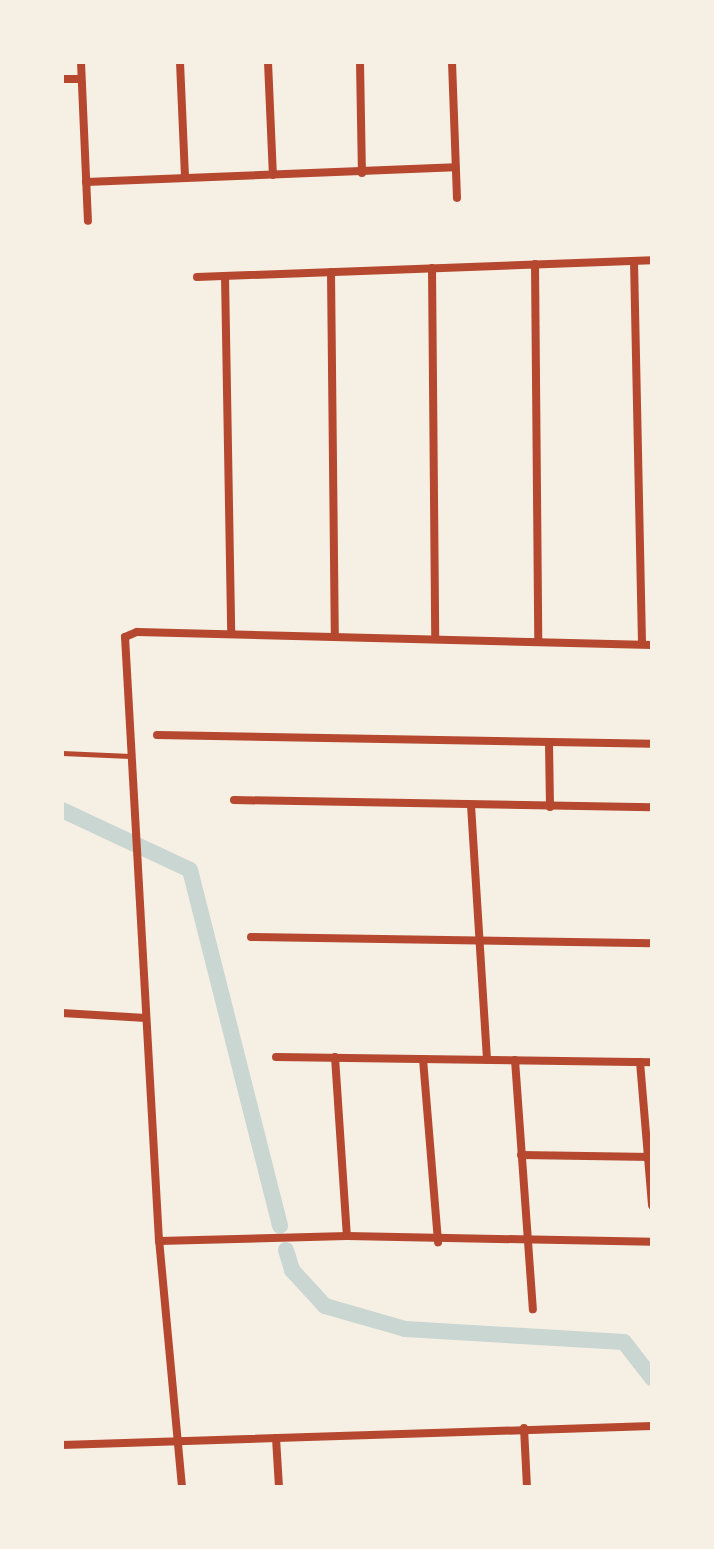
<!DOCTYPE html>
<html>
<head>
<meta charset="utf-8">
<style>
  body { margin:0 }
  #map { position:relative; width:714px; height:1549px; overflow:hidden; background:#f6efe4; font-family:Figtree,sans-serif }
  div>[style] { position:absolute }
  .canal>* { height:16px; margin:-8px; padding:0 8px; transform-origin:8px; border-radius:8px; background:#c9d6d2 }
  .service>* { height:5px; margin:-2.5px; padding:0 2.5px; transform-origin:2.5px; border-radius:2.5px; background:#b5482f }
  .minor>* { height:8px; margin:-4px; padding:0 4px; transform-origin:4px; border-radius:4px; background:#b5482f }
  span { translate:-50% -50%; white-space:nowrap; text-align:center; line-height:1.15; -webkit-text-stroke:8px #f6efe4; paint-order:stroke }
  .frame { position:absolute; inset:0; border:64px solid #f6efe4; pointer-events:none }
</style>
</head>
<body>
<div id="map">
  <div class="canal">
    <div style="left:62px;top:810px;width:141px;rotate:25.1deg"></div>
    <div style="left:190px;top:870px;width:367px;rotate:75.8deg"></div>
    <div style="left:286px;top:1250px;width:21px;rotate:73deg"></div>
    <div style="left:292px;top:1270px;width:49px;rotate:47.5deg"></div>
    <div style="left:325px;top:1306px;width:83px;rotate:16deg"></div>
    <div style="left:405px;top:1329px;width:219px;rotate:3.4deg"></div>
    <div style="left:624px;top:1342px;width:46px;rotate:52.1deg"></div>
  </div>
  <div class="service">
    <div style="left:62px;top:753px;width:68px;rotate:2.5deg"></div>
  </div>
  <div class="minor">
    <div style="left:81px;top:62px;width:159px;rotate:87.5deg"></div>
    <div style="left:180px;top:62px;width:116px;rotate:87.5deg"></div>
    <div style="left:268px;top:62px;width:113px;rotate:87.5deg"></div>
    <div style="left:360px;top:62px;width:111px;rotate:89deg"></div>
    <div style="left:452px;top:62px;width:136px;rotate:87.9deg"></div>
    <div style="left:62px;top:79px;width:19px"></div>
    <div style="left:86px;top:182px;width:369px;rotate:-2.3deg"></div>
    <div style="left:634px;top:261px;width:383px;rotate:88.8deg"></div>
    <div style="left:535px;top:264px;width:378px;rotate:89.5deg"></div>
    <div style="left:432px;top:268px;width:371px;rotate:89.5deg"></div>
    <div style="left:331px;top:272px;width:365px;rotate:89.4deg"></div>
    <div style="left:225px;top:276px;width:358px;rotate:89deg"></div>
    <div style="left:197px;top:277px;width:455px;rotate:-2.1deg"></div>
    <div style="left:157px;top:735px;width:495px;rotate:1deg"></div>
    <div style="left:549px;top:743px;width:64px;rotate:89.1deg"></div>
    <div style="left:234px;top:800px;width:418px;rotate:1deg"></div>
    <div style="left:471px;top:805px;width:255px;rotate:86.4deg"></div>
    <div style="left:251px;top:937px;width:401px;rotate:0.9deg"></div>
    <div style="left:62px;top:1013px;width:84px;rotate:3.4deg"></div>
    <div style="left:276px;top:1057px;width:376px;rotate:0.8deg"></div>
    <div style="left:335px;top:1057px;width:179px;rotate:86.2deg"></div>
    <div style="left:423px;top:1059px;width:184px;rotate:85.3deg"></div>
    <div style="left:515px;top:1060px;width:250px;rotate:85.9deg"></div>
    <div style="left:640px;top:1062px;width:144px;rotate:85.2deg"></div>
    <div style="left:521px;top:1155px;width:131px;rotate:0.9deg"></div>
    <div style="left:159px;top:1241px;width:188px;rotate:-1.5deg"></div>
    <div style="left:347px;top:1236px;width:305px;rotate:1.1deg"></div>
    <div style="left:524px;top:1428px;width:59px;rotate:87.1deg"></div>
    <div style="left:276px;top:1438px;width:49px;rotate:86.5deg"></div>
    <div style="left:62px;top:1445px;width:590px;rotate:-1.84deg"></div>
    <div style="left:182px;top:1487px;width:247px;rotate:-95.3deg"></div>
    <div style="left:159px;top:1241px;width:605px;rotate:-93.22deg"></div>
    <div style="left:125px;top:637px;width:13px;rotate:-23deg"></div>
    <div style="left:137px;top:632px;width:515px;rotate:1.45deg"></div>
  </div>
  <div class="frame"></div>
</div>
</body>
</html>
